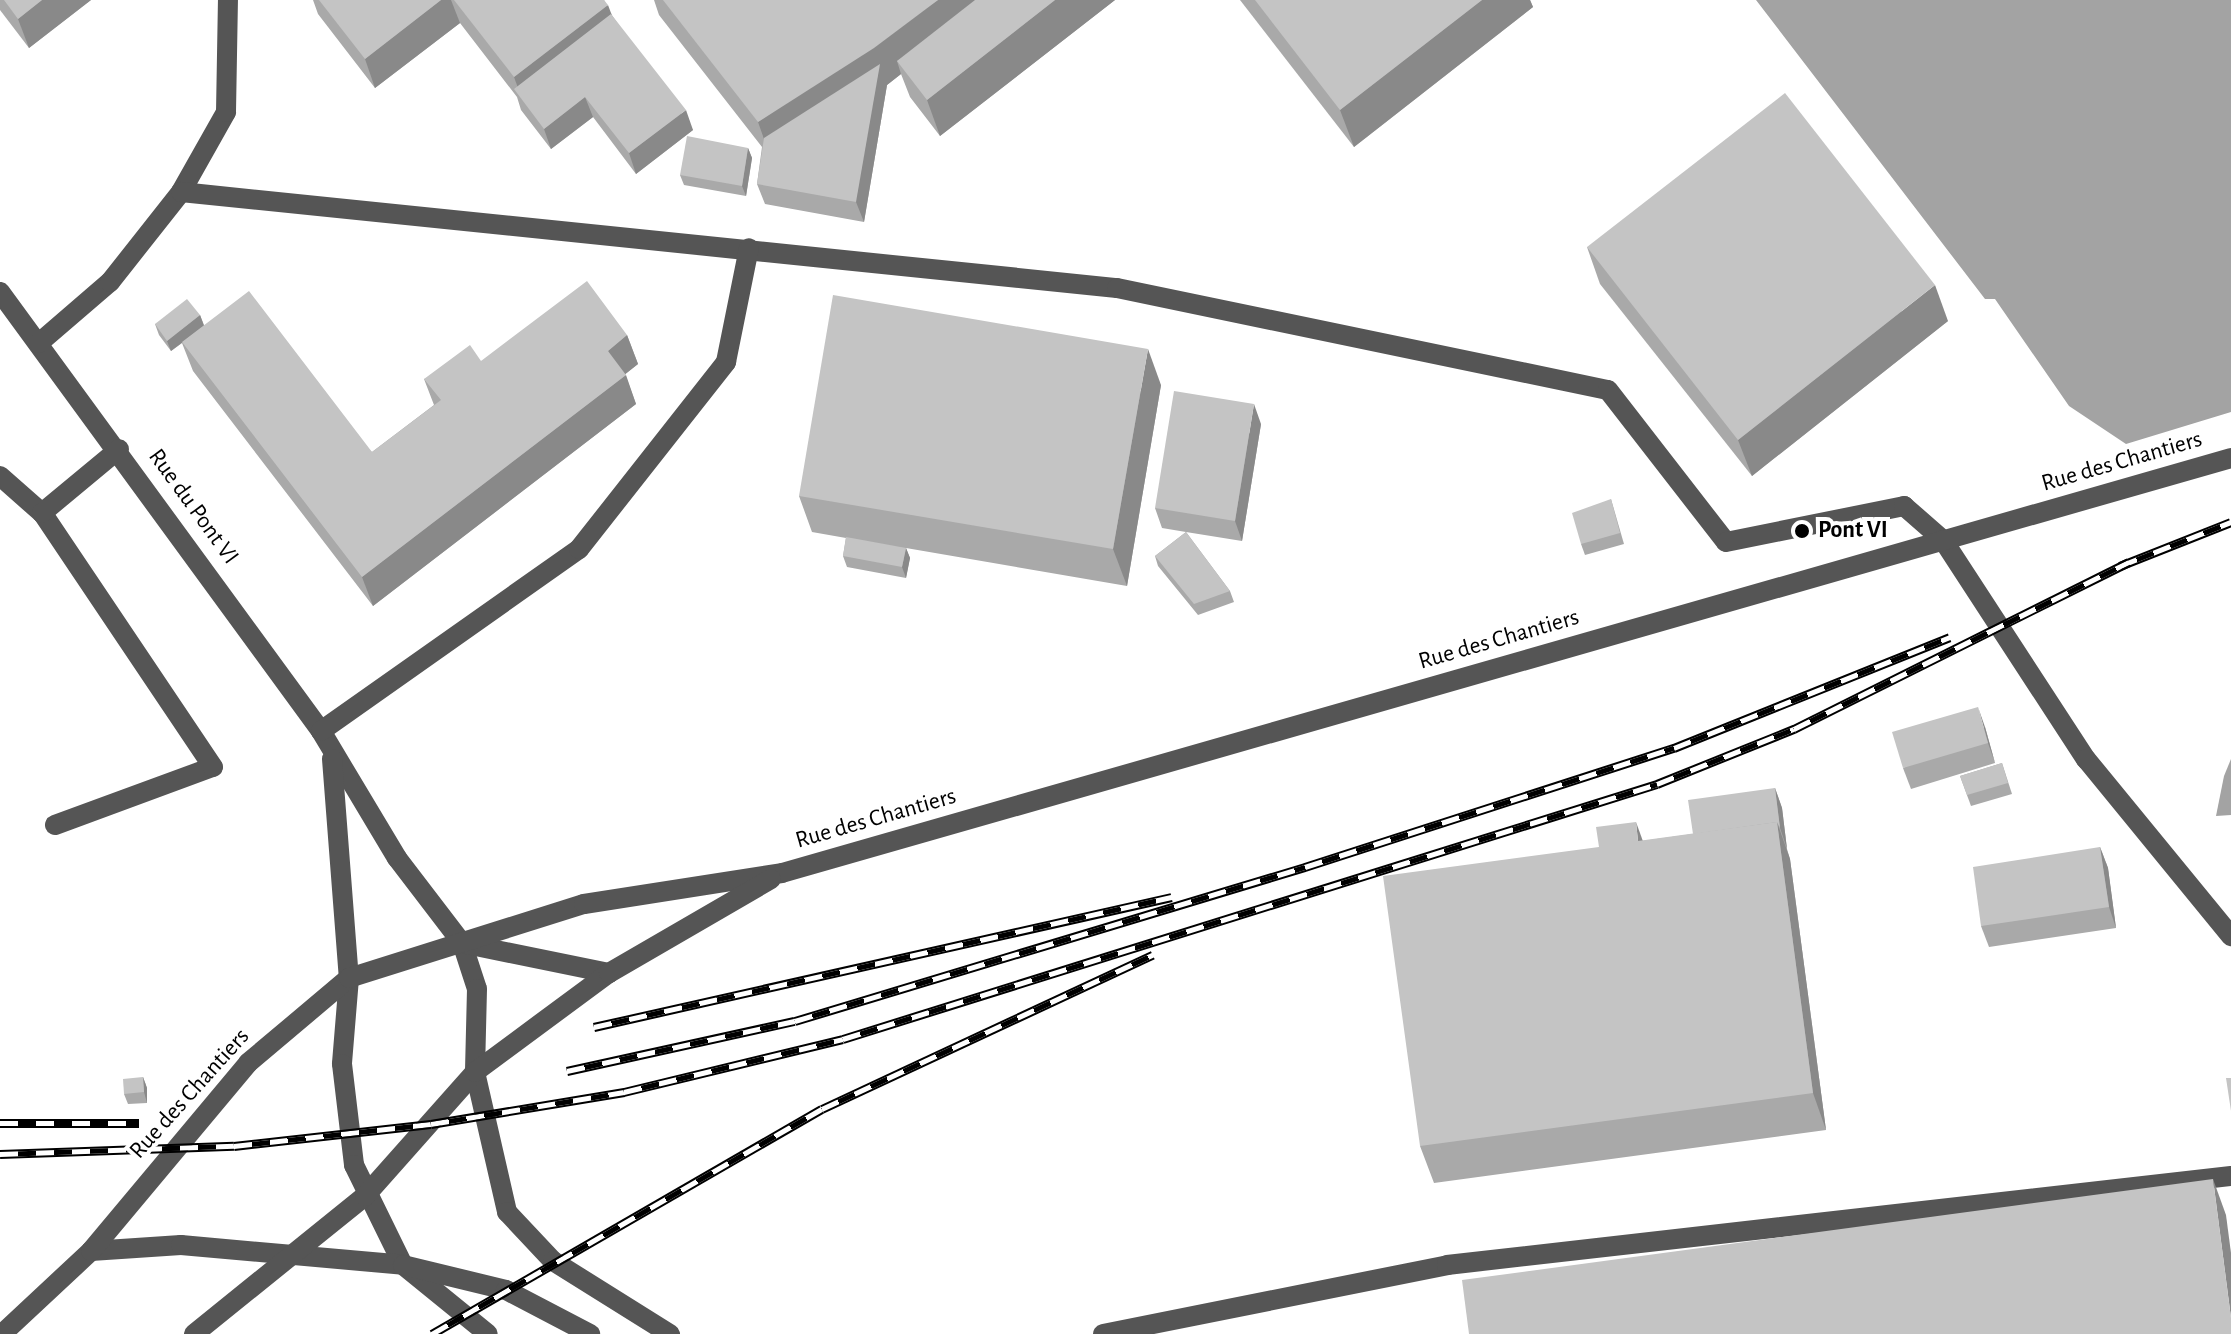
<!DOCTYPE html>
<html>
<head>
<meta charset="utf-8">
<style>
  body { margin:0 }
  #map { position:relative; width:2231px; height:1334px; overflow:hidden; background:#fff; font-family:"Alegreya Sans",sans-serif }
  div>[style] { position:absolute }
  .water>* { inset:0; background:#a3a3a3 }
  .minor>* { height:20px; margin:-10px; padding:0 10px; transform-origin:10px; border-radius:10px; background:#555 }
  .rail>* { height:9px; margin-top:-4.5px; transform-origin:0; background:repeating-linear-gradient(90deg,#fff 0 18px,#000 0 36px); box-sizing:border-box; border-block:2px solid #000 }
  .wall>* { inset:0; background:#a9a9a9 }
  .shaded-wall>* { inset:0; background:#898989 }
  .building>* { inset:0; background:#c4c4c4 }
  .dots>* { width:22px; height:22px; translate:-50% -50%; box-sizing:border-box; border:4px solid #fff; border-radius:50% }
  span { translate:-50% -50%; white-space:nowrap; text-align:center; line-height:1.15; -webkit-text-stroke:8px #fff; paint-order:stroke }
  .street-label { font-size:24px; color:#000 }
  .poi-label { font-size:24px; color:#000; font-weight:700 }
  .left { translate:0 -50%; text-align:left }
</style>
</head>
<body>
<div id="map">
  <div class="water">
    <div style="clip-path:polygon(1756px 0,2231px 0,2231px 412px,2126px 444px,2069px 406px,1995px 299px,1985px 299px)"></div>
    <div style="clip-path:polygon(2231px 759px,2231px 815px,2216px 816px,2224px 776px)"></div>
  </div>
  <div class="minor">
    <div style="left:181px;top:192px;width:92px;rotate:-60.6deg"></div>
    <div style="left:226px;top:112px;width:112px;rotate:-89deg"></div>
    <div style="left:0;top:292px;width:544px;rotate:53.83deg"></div>
    <div style="left:321px;top:731px;width:148px;rotate:59.1deg"></div>
    <div style="left:397px;top:858px;width:107px;rotate:52.6deg"></div>
    <div style="left:462px;top:943px;width:48px;rotate:71.9deg"></div>
    <div style="left:477px;top:989px;width:83px;rotate:91.4deg"></div>
    <div style="left:475px;top:1072px;width:144px;rotate:77.1deg"></div>
    <div style="left:507px;top:1212px;width:67px;rotate:46.8deg"></div>
    <div style="left:553px;top:1261px;width:138px;rotate:32deg"></div>
    <div style="left:39px;top:343px;width:94px;rotate:-40.7deg"></div>
    <div style="left:110px;top:282px;width:115px;rotate:-51.7deg"></div>
    <div style="left:181px;top:192px;width:941px;rotate:5.86deg"></div>
    <div style="left:1117px;top:288px;width:501px;rotate:11.74deg"></div>
    <div style="left:1608px;top:390px;width:192px;rotate:52.2deg"></div>
    <div style="left:1726px;top:542px;width:182px;rotate:-11.4deg"></div>
    <div style="left:1904px;top:506px;width:52px;rotate:41.1deg"></div>
    <div style="left:1943px;top:540px;width:262px;rotate:56.9deg"></div>
    <div style="left:2086px;top:759px;width:229px;rotate:50.7deg"></div>
    <div style="left:0;top:476px;width:56px;rotate:41.4deg"></div>
    <div style="left:321px;top:731px;width:316px;rotate:-35.2deg"></div>
    <div style="left:579px;top:549px;width:238px;rotate:-51.8deg"></div>
    <div style="left:726px;top:362px;width:116px;rotate:-78.6deg"></div>
    <div style="left:332px;top:759px;width:220px;rotate:85.6deg"></div>
    <div style="left:349px;top:978px;width:86px;rotate:94.7deg"></div>
    <div style="left:342px;top:1064px;width:102px;rotate:83.2deg"></div>
    <div style="left:354px;top:1165px;width:111px;rotate:63.9deg"></div>
    <div style="left:403px;top:1265px;width:109px;rotate:39.1deg"></div>
    <div style="left:55px;top:825px;width:168px;rotate:-20.2deg"></div>
    <div style="left:213px;top:767px;width:306px;rotate:-123.9deg"></div>
    <div style="left:42px;top:513px;width:100px;rotate:-39.7deg"></div>
    <div style="left:466px;top:944px;width:146px;rotate:11.5deg"></div>
    <div style="left:91px;top:1251px;width:90px;rotate:-3.8deg"></div>
    <div style="left:181px;top:1245px;width:223px;rotate:5.1deg"></div>
    <div style="left:403px;top:1265px;width:106px;rotate:13.6deg"></div>
    <div style="left:506px;top:1290px;width:95px;rotate:27.6deg"></div>
    <div style="left:2px;top:1334px;width:122px;rotate:-43deg"></div>
    <div style="left:91px;top:1251px;width:245px;rotate:-50.1deg"></div>
    <div style="left:248px;top:1063px;width:132px;rotate:-40.1deg"></div>
    <div style="left:349px;top:978px;width:246px;rotate:-17.5deg"></div>
    <div style="left:584px;top:904px;width:200px;rotate:-8.9deg"></div>
    <div style="left:782px;top:873px;width:1507px;rotate:-15.98deg"></div>
    <div style="left:194px;top:1334px;width:220px;rotate:-38.9deg"></div>
    <div style="left:365px;top:1196px;width:166px;rotate:-48.4deg"></div>
    <div style="left:475px;top:1072px;width:167px;rotate:-36.5deg"></div>
    <div style="left:609px;top:973px;width:187px;rotate:-30.1deg"></div>
    <div style="left:1103px;top:1334px;width:351px;rotate:-11.3deg"></div>
    <div style="left:1447px;top:1265px;width:789px;rotate:-6.48deg"></div>
  </div>
  <div class="rail">
    <div style="left:2120px;top:566px;width:119px;rotate:-21.6deg"></div>
    <div style="left:594px;top:1027px;width:592px;rotate:-12.68deg"></div>
    <div style="left:567px;top:1071px;width:233px;rotate:-12.4deg"></div>
    <div style="left:795px;top:1021px;width:533px;rotate:-16.8deg"></div>
    <div style="left:1305px;top:867px;width:388px;rotate:-17.9deg"></div>
    <div style="left:1674px;top:748px;width:297px;rotate:-21.9deg"></div>
    <div style="left:0;top:1123px;width:139px"></div>
    <div style="left:0;top:1154px;width:234px;rotate:-2deg"></div>
    <div style="left:234px;top:1146px;width:198px;rotate:-6.4deg"></div>
    <div style="left:431px;top:1124px;width:196px;rotate:-9.4deg"></div>
    <div style="left:624px;top:1092px;width:225px;rotate:-13.6deg"></div>
    <div style="left:843px;top:1039px;width:853px;rotate:-17.39deg"></div>
    <div style="left:1657px;top:784px;width:148px;rotate:-21.9deg"></div>
    <div style="left:1794px;top:729px;width:374px;rotate:-26.5deg"></div>
    <div style="left:432px;top:1334px;width:450px;rotate:-30deg"></div>
    <div style="left:822px;top:1109px;width:365px;rotate:-25deg"></div>
  </div>
  <div class="wall">
    <div style="clip-path:polygon(0 0,91px 0,29px 48px,0 10px)"></div>
    <div style="clip-path:polygon(313px 0,604px 0,611px 14px,693px 130px,636px 174px,593px 117px,551px 149px,521px 110px,517px 97px,460px 23px,375px 88px,318px 14px)"></div>
    <div style="clip-path:polygon(654px 0,1115px 0,940px 136px,910px 97px,901px 74px,887px 85px,864px 222px,765px 204px,757px 184px,762px 147px,659px 15px)"></div>
    <div style="clip-path:polygon(1240px 0,1530px 0,1533px 7px,1354px 147px)"></div>
    <div style="clip-path:polygon(748px 148px,752px 158px,746px 196px,684px 185px,680px 175px)"></div>
    <div style="clip-path:polygon(1587px 247px,1948px 321px,1752px 476px,1600px 284px)"></div>
    <div style="clip-path:polygon(200px 315px,204px 325px,372px 452px,434px 405px,424px 379px,481px 361px,627px 335px,638px 364px,625px 374px,636px 404px,373px 606px,193px 371px,182px 343px,171px 351px,159px 335px,155px 324px)"></div>
    <div style="clip-path:polygon(1161px 385px,1127px 586px,906px 548px,910px 558px,906px 578px,847px 567px,843px 556px,846px 538px,812px 532px,799px 496px)"></div>
    <div style="clip-path:polygon(1261px 424px,1242px 541px,1186px 532px,1230px 591px,1234px 602px,1198px 615px,1158px 566px,1155px 556px,1186px 532px,1162px 528px,1155px 508px)"></div>
    <div style="clip-path:polygon(1611px 499px,1624px 544px,1585px 555px,1581px 544px)"></div>
    <div style="clip-path:polygon(1985px 727px,1995px 763px,1911px 789px,1903px 768px)"></div>
    <div style="clip-path:polygon(2002px 763px,2012px 794px,1971px 806px,1960px 776px)"></div>
    <div style="clip-path:polygon(1775px 788px,1782px 808px,1787px 849px,1790px 859px,1826px 1130px,1434px 1183px,1420px 1146px,1599px 847px,1693px 834px)"></div>
    <div style="clip-path:polygon(2100px 847px,2108px 868px,2116px 928px,1989px 947px,1981px 926px)"></div>
    <div style="clip-path:polygon(143px 1077px,147px 1088px,147px 1103px,128px 1104px,124px 1094px)"></div>
  </div>
  <div class="shaded-wall">
    <div style="clip-path:polygon(42px 0,91px 0,29px 48px,18px 19px)"></div>
    <div style="clip-path:polygon(441px 0,451px 0,460px 23px,375px 88px,365px 59px)"></div>
    <div style="clip-path:polygon(938px 0,999px 0,897px 61px,901px 74px,887px 85px,864px 222px,856px 202px,771px 159px,758px 122px)"></div>
    <div style="clip-path:polygon(1055px 0,1115px 0,940px 136px,927px 100px)"></div>
    <div style="clip-path:polygon(1482px 0,1530px 0,1533px 7px,1354px 147px,1340px 110px)"></div>
    <div style="clip-path:polygon(608px 5px,619px 34px,522px 99px,514px 77px)"></div>
    <div style="clip-path:polygon(585px 97px,593px 117px,551px 149px,544px 129px)"></div>
    <div style="clip-path:polygon(686px 110px,693px 130px,636px 174px,629px 153px)"></div>
    <div style="clip-path:polygon(748px 148px,752px 158px,746px 196px,742px 186px)"></div>
    <div style="clip-path:polygon(1935px 285px,1948px 321px,1752px 476px,1738px 440px)"></div>
    <div style="clip-path:polygon(200px 315px,204px 326px,171px 351px,167px 341px)"></div>
    <div style="clip-path:polygon(627px 335px,638px 364px,618px 380px,608px 351px)"></div>
    <div style="clip-path:polygon(1148px 349px,1161px 385px,1127px 586px,1113px 549px)"></div>
    <div style="clip-path:polygon(626px 375px,636px 404px,373px 606px,362px 577px)"></div>
    <div style="clip-path:polygon(1254px 404px,1261px 424px,1242px 541px,1235px 521px)"></div>
    <div style="clip-path:polygon(906px 548px,910px 558px,906px 578px,902px 567px)"></div>
    <div style="clip-path:polygon(1978px 707px,1985px 727px,1995px 763px,1988px 743px)"></div>
    <div style="clip-path:polygon(1775px 788px,1782px 808px,1787px 849px,1780px 828px)"></div>
    <div style="clip-path:polygon(1636px 822px,1649px 858px,1638px 841px)"></div>
    <div style="clip-path:polygon(1777px 822px,1790px 859px,1826px 1130px,1813px 1093px)"></div>
    <div style="clip-path:polygon(2100px 847px,2108px 868px,2116px 928px,2109px 907px)"></div>
    <div style="clip-path:polygon(143px 1077px,147px 1088px,147px 1103px,144px 1092px)"></div>
    <div style="clip-path:polygon(2213px 1179px,2226px 1215px,2231px 1253px,2231px 1318px)"></div>
  </div>
  <div class="building">
    <div style="clip-path:polygon(4px 0,42px 0,18px 19px)"></div>
    <div style="clip-path:polygon(319px 0,441px 0,365px 59px)"></div>
    <div style="clip-path:polygon(454px 0,604px 0,608px 5px,514px 77px)"></div>
    <div style="clip-path:polygon(663px 0,938px 0,874px 48px,758px 122px)"></div>
    <div style="clip-path:polygon(975px 0,1055px 0,927px 100px,897px 61px)"></div>
    <div style="clip-path:polygon(1255px 0,1482px 0,1340px 110px)"></div>
    <div style="clip-path:polygon(611px 14px,686px 110px,629px 153px,585px 97px,544px 129px,514px 89px)"></div>
    <div style="clip-path:polygon(880px 64px,856px 202px,757px 184px,764px 138px)"></div>
    <div style="clip-path:polygon(1785px 93px,1935px 285px,1738px 440px,1587px 247px)"></div>
    <div style="clip-path:polygon(687px 136px,748px 148px,742px 186px,680px 175px)"></div>
    <div style="clip-path:polygon(587px 281px,627px 335px,608px 351px,626px 375px,362px 577px,182px 342px,249px 291px,372px 452px,441px 400px,424px 379px,470px 345px,481px 361px)"></div>
    <div style="clip-path:polygon(833px 295px,1148px 349px,1113px 549px,799px 496px)"></div>
    <div style="clip-path:polygon(187px 299px,200px 315px,167px 341px,155px 324px)"></div>
    <div style="clip-path:polygon(1174px 391px,1254px 404px,1235px 521px,1155px 508px)"></div>
    <div style="clip-path:polygon(1611px 499px,1620px 533px,1581px 544px,1572px 513px)"></div>
    <div style="clip-path:polygon(1186px 532px,1230px 591px,1194px 604px,1155px 556px)"></div>
    <div style="clip-path:polygon(846px 537px,906px 548px,902px 567px,843px 556px)"></div>
    <div style="clip-path:polygon(1978px 707px,1988px 743px,1903px 768px,1892px 732px)"></div>
    <div style="clip-path:polygon(2002px 763px,2008px 783px,1967px 795px,1960px 776px)"></div>
    <div style="clip-path:polygon(1775px 788px,1780px 828px,1777px 822px,1693px 834px,1688px 800px)"></div>
    <div style="clip-path:polygon(1636px 822px,1638px 841px,1777px 822px,1813px 1093px,1420px 1146px,1383px 876px,1599px 847px,1596px 827px)"></div>
    <div style="clip-path:polygon(2100px 847px,2109px 907px,1981px 926px,1973px 867px)"></div>
    <div style="clip-path:polygon(143px 1077px,144px 1092px,124px 1094px,123px 1079px)"></div>
    <div style="clip-path:polygon(2226px 1078px,2231px 1078px,2231px 1111px)"></div>
    <div style="clip-path:polygon(2213px 1179px,2231px 1318px,2231px 1334px,1469px 1334px,1462px 1280px)"></div>
  </div>
  <div class="dots">
    <div style="left:1802px;top:531px;background:#000"></div>
  </div>
  <div class="street-label">
    <span style="left:2122px;top:462px;rotate:-16deg">Rue des Chantiers</span>
    <span style="left:193px;top:507px;rotate:54deg">Rue du Pont VI</span>
    <span style="left:1499px;top:640px;rotate:-16deg">Rue des Chantiers</span>
    <span style="left:876px;top:819px;rotate:-16deg">Rue des Chantiers</span>
    <span style="left:190px;top:1094px;rotate:-48deg">Rue des Chantiers</span>
  </div>
  <div class="poi-label">
    <span class="left" style="left:1818px;top:531px">Pont VI</span>
  </div>
</div>
</body>
</html>
